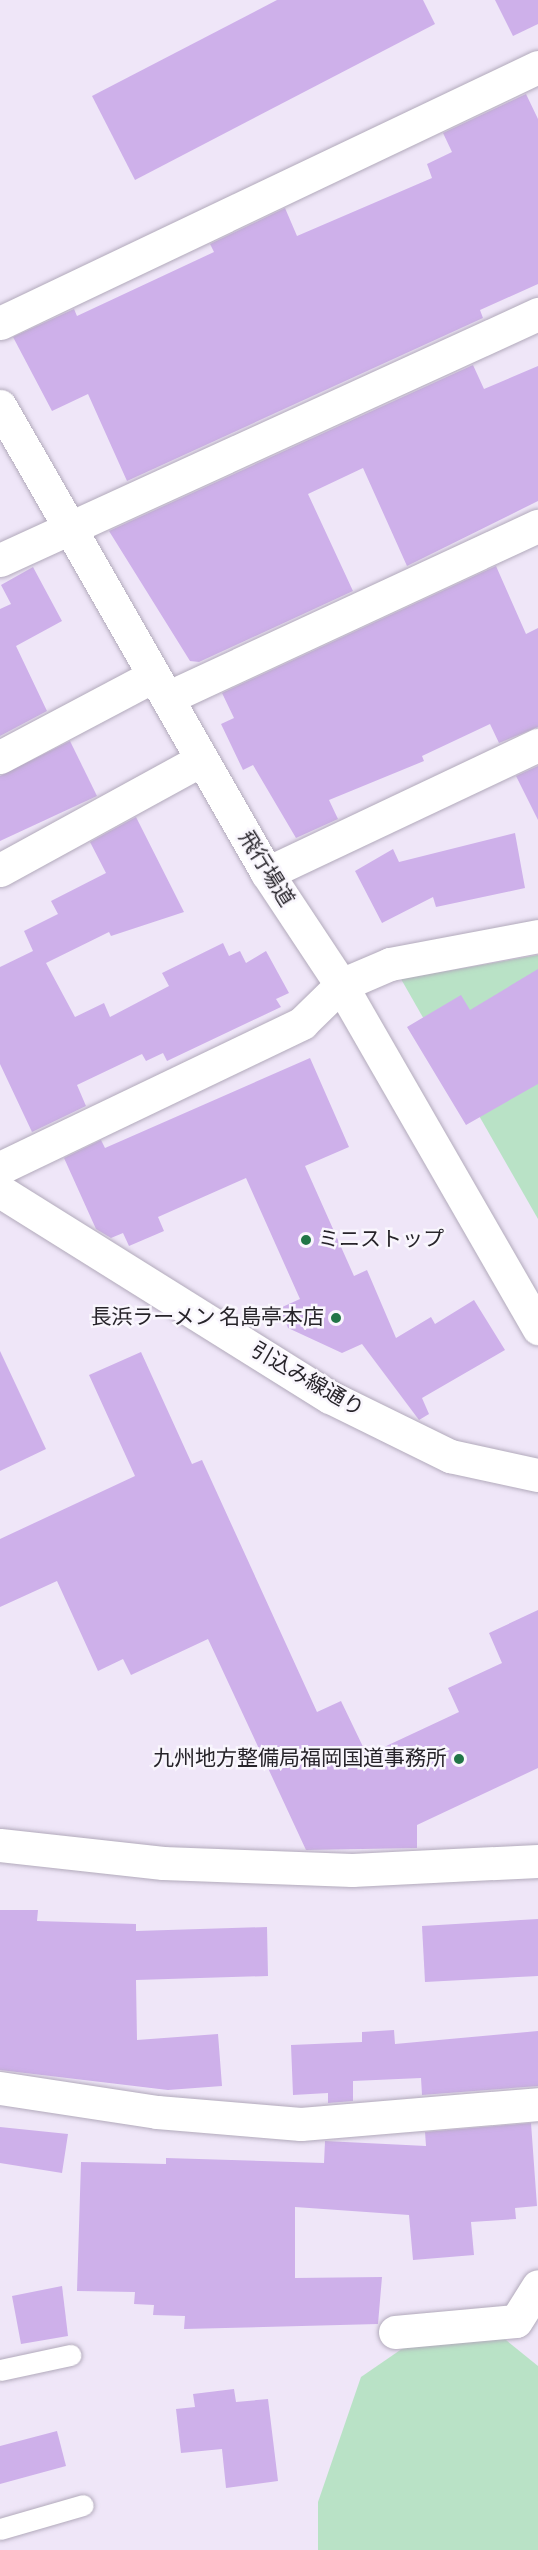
<!DOCTYPE html>
<html>
<head>
<meta charset="utf-8">
<style>
  body { margin:0 }
  #map { position:relative; width:538px; height:2550px; overflow:hidden; background:#efe6f8; font-family:"Alegreya Sans","Noto Sans JP",sans-serif }
  div>[style] { position:absolute }
  .green>* { inset:0; background:#b9e2c6 }
  .building>* { inset:0; background:#ceb0ea }
  .roads { filter:drop-shadow(0 0 2px #b2aabb) drop-shadow(0 0 2px #b2aabb) }
  .lane>* { height:21px; margin:-10.5px; padding:0 10.5px; transform-origin:10.5px; border-radius:10.5px; background:#fff }
  .street>* { height:33px; margin:-16.5px; padding:0 16.5px; transform-origin:16.5px; border-radius:16.5px; background:#fff }
  .secondary>* { height:33px; margin:-16.5px; padding:0 16.5px; transform-origin:16.5px; border-radius:16.5px; background:#fff }
  .dots>* { width:16px; height:16px; translate:-50% -50%; box-sizing:border-box; border:3px solid #f9f6fd; border-radius:50% }
  span { translate:-50% -50%; white-space:nowrap; text-align:center; line-height:1.15; -webkit-text-stroke:5px #f9f6fd; paint-order:stroke }
  .street-label { font-size:21px; color:#27242a }
  .poi-label { font-size:21px; color:#27242a }
  .left { translate:0 -50%; text-align:left }
  .right { translate:-100% -50%; text-align:right }
</style>
</head>
<body>
<div id="map">
  <div class="green">
    <div style="clip-path:polygon(538px 955px,538px 1219px,401px 979px)"></div>
    <div style="clip-path:polygon(490px 2327px,538px 2366px,538px 2550px,318px 2550px,318px 2502px,361px 2377px,409px 2344px)"></div>
  </div>
  <div class="building">
    <div style="clip-path:polygon(277px 0,423px 0,435px 24px,135px 180px,92px 96px)"></div>
    <div style="clip-path:polygon(495px 0,538px 0,538px 24px,513px 36px)"></div>
    <div style="clip-path:polygon(526px 94px,538px 119px,538px 284px,480px 310px,483px 318px,127px 481px,88px 394px,52px 411px,13px 337px,74px 309px,77px 316px,214px 252px,210px 244px,285px 208px,297px 236px,432px 178px,427px 164px,452px 152px,443px 133px)"></div>
    <div style="clip-path:polygon(473px 365px,484px 389px,538px 366px,538px 501px,407px 566px,363px 468px,308px 494px,353px 591px,199px 662px,190px 661px,109px 531px)"></div>
    <div style="clip-path:polygon(496px 566px,526px 634px,538px 628px,538px 727px,499px 743px,490px 724px,422px 756px,424px 761px,329px 800px,338px 819px,296px 838px,253px 765px,243px 770px,221px 724px,234px 718px,222px 693px)"></div>
    <div style="clip-path:polygon(33px 567px,62px 621px,16px 646px,47px 711px,0 736px,0 609px,11px 604px,1px 585px)"></div>
    <div style="clip-path:polygon(70px 741px,97px 796px,0 841px,0 776px)"></div>
    <div style="clip-path:polygon(538px 766px,538px 820px,516px 776px)"></div>
    <div style="clip-path:polygon(136px 817px,184px 912px,111px 936px,109px 932px,46px 963px,75px 1017px,104px 1003px,110px 1017px,169px 986px,162px 973px,223px 943px,229px 956px,240px 951px,246px 963px,266px 951px,289px 993px,276px 999px,281px 1007px,167px 1061px,163px 1053px,146px 1061px,142px 1054px,77px 1085px,86px 1106px,32px 1132px,0 1064px,0 967px,33px 951px,24px 931px,58px 914px,51px 901px,106px 873px,90px 842px)"></div>
    <div style="clip-path:polygon(515px 833px,525px 888px,436px 907px,433px 897px,382px 923px,355px 871px,393px 849px,399px 862px)"></div>
    <div style="clip-path:polygon(538px 969px,538px 1084px,466px 1125px,407px 1027px,461px 995px,470px 1010px)"></div>
    <div style="clip-path:polygon(310px 1058px,349px 1147px,305px 1166px,354px 1276px,367px 1270px,396px 1338px,431px 1317px,435px 1324px,474px 1300px,505px 1350px,422px 1398px,429px 1414px,419px 1420px,362px 1344px,342px 1353px,288px 1328px,280px 1308px,300px 1299px,246px 1178px,158px 1217px,164px 1231px,129px 1246px,123px 1233px,111px 1238px,96px 1229px,64px 1158px,101px 1140px,105px 1148px)"></div>
    <div style="clip-path:polygon(0 1351px,46px 1449px,0 1471px)"></div>
    <div style="clip-path:polygon(141px 1352px,192px 1464px,202px 1460px,317px 1712px,341px 1701px,367px 1755px,459px 1712px,448px 1688px,502px 1663px,489px 1633px,538px 1610px,538px 1768px,417px 1825px,417px 1848px,306px 1850px,208px 1639px,131px 1675px,123px 1659px,98px 1671px,57px 1581px,0 1607px,0 1539px,135px 1476px,89px 1375px)"></div>
    <div style="clip-path:polygon(0 1910px,38px 1910px,37px 1921px,136px 1924px,136px 1931px,267px 1927px,268px 1976px,136px 1980px,137px 2040px,218px 2034px,222px 2086px,168px 2090px,0 2070px)"></div>
    <div style="clip-path:polygon(538px 1919px,538px 1976px,425px 1982px,422px 1926px)"></div>
    <div style="clip-path:polygon(394px 2030px,395px 2044px,538px 2031px,538px 2086px,422px 2095px,421px 2078px,353px 2081px,353px 2101px,328px 2103px,328px 2093px,293px 2095px,291px 2045px,362px 2042px,362px 2032px)"></div>
    <div style="clip-path:polygon(531px 2123px,537px 2206px,515px 2208px,516px 2219px,471px 2222px,474px 2255px,413px 2260px,409px 2215px,295px 2207px,295px 2278px,382px 2277px,378px 2324px,184px 2329px,185px 2316px,153px 2315px,154px 2305px,134px 2304px,135px 2292px,77px 2291px,81px 2162px,166px 2164px,166px 2158px,324px 2163px,325px 2141px,426px 2146px,425px 2132px)"></div>
    <div style="clip-path:polygon(0 2127px,68px 2134px,62px 2173px,0 2163px)"></div>
    <div style="clip-path:polygon(62px 2286px,68px 2336px,21px 2344px,12px 2296px)"></div>
    <div style="clip-path:polygon(234px 2389px,236px 2402px,268px 2399px,278px 2481px,226px 2488px,222px 2449px,181px 2453px,176px 2409px,195px 2407px,193px 2394px)"></div>
    <div style="clip-path:polygon(57px 2431px,66px 2466px,0 2484px,0 2446px)"></div>
  </div>
  <div class="roads">
    <div class="lane">
      <div style="left:0;top:2370px;width:72px;rotate:-12.1deg"></div>
      <div style="left:0;top:2529px;width:86px;rotate:-16.1deg"></div>
    </div>
    <div class="street">
      <div style="left:0;top:323px;width:596px;rotate:-25.45deg"></div>
      <div style="left:0;top:560px;width:592px;rotate:-24.57deg"></div>
      <div style="left:167px;top:698px;width:409px;rotate:-24.9deg"></div>
      <div style="left:0;top:757px;width:173px;rotate:-27.9deg"></div>
      <div style="left:0;top:870px;width:229px;rotate:-28.7deg"></div>
      <div style="left:267px;top:873px;width:300px;rotate:-25.3deg"></div>
      <div style="left:0;top:1168px;width:335px;rotate:-25.6deg"></div>
      <div style="left:302px;top:1023px;width:54px;rotate:-44.3deg"></div>
      <div style="left:341px;top:985px;width:53px;rotate:-23.2deg"></div>
      <div style="left:390px;top:964px;width:151px;rotate:-10.7deg"></div>
      <div style="left:0;top:1845px;width:164px;rotate:6.3deg"></div>
      <div style="left:163px;top:1863px;width:189px;rotate:2.1deg"></div>
      <div style="left:352px;top:1870px;width:186px;rotate:-2.8deg"></div>
      <div style="left:0;top:2088px;width:159px;rotate:8.7deg"></div>
      <div style="left:157px;top:2112px;width:144px;rotate:4.8deg"></div>
      <div style="left:301px;top:2124px;width:238px;rotate:-4.8deg"></div>
      <div style="left:395px;top:2332px;width:121px;rotate:-5.2deg"></div>
      <div style="left:516px;top:2321px;width:41px;rotate:-57.8deg"></div>
    </div>
    <div class="secondary">
      <div style="left:0;top:406px;width:538px;rotate:60.24deg"></div>
      <div style="left:267px;top:873px;width:134px;rotate:56.5deg"></div>
      <div style="left:341px;top:985px;width:396px;rotate:60.1deg"></div>
      <div style="left:0;top:1191px;width:389px;rotate:32deg"></div>
      <div style="left:330px;top:1397px;width:134px;rotate:26.2deg"></div>
      <div style="left:450px;top:1456px;width:90px;rotate:12.2deg"></div>
    </div>
  </div>
  <div class="dots">
    <div style="left:306px;top:1240px;background:#217547"></div>
    <div style="left:336px;top:1318px;background:#217547"></div>
    <div style="left:459px;top:1759px;background:#217547"></div>
  </div>
  <div class="street-label">
    <span style="left:266px;top:869px;rotate:58deg">飛行場道</span>
    <span style="left:307px;top:1380px;rotate:30deg">引込み線通り</span>
  </div>
  <div class="poi-label">
    <span class="left" style="left:318px;top:1240px">ミニストップ</span>
    <span class="right" style="left:324px;top:1318px">長浜ラーメン 名島亭本店</span>
    <span class="right" style="left:447px;top:1759px">九州地方整備局福岡国道事務所</span>
  </div>
</div>
</body>
</html>
